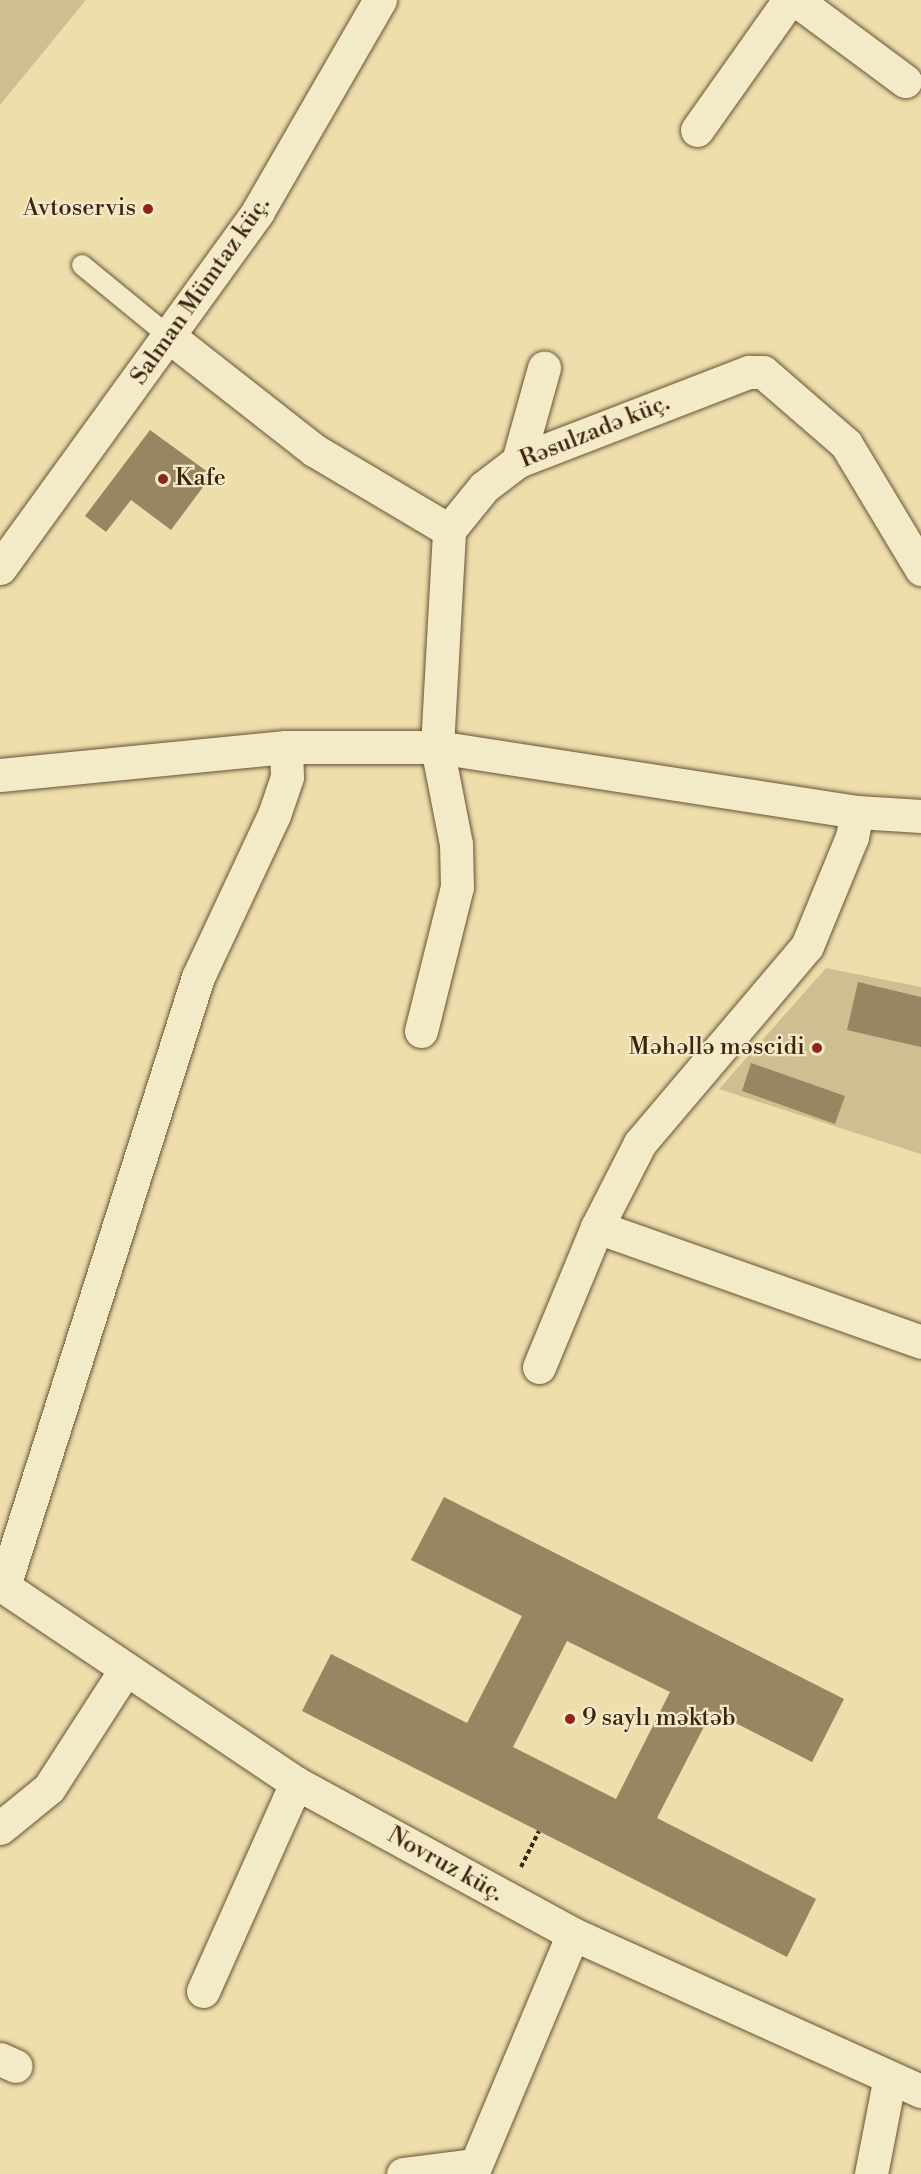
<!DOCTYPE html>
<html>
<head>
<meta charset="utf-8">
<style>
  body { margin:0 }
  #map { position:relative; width:921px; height:2174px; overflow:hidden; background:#eddeab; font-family:"Libre Bodoni",serif }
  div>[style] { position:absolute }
  .green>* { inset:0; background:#cfbe91 }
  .building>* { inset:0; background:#988561 }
  .path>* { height:4px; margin-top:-2px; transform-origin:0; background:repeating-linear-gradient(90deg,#3c2410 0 4.5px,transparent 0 7.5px) }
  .roads { filter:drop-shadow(0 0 2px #685237) drop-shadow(0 0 2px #685237) }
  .lane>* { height:20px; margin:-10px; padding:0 10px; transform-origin:10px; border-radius:10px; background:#f3eac8 }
  .street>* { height:33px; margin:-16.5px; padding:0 16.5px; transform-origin:16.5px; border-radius:16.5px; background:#f3eac8 }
  .secondary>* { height:33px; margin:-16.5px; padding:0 16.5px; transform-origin:16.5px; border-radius:16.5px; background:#f3eac8 }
  .dots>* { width:16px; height:16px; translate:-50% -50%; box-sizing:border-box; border:3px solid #f3eac8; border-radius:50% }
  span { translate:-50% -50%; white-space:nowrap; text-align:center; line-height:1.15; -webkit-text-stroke:4.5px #f3eac8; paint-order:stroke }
  .poi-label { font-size:24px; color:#3c2410 }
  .right { translate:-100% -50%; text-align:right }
  .left { translate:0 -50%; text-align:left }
  .street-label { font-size:24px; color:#3c2410 }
</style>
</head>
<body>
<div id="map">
  <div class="green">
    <div style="clip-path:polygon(0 0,86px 0,0 105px)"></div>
    <div style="clip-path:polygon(826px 968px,921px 987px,921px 1154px,719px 1089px)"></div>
  </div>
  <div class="building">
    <div style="clip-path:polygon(150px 430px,212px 475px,171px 530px,131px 500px,106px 532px,85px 516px)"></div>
    <div style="clip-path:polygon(858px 982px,921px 997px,921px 1047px,847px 1030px)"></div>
    <div style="clip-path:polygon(751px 1063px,845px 1096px,835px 1124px,742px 1091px)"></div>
    <div style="clip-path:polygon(evenodd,444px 1497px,844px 1699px,812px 1762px,712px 1711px,657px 1818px,816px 1899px,787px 1957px,302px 1711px,331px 1654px,467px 1723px,522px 1616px,411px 1560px,444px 1497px,567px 1641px,670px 1692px,616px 1799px,513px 1747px,567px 1641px)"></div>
  </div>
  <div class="path">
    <div style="left:521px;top:1867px;width:40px;rotate:-63.4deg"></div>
  </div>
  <div class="roads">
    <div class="lane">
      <div style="left:82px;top:265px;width:115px;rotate:39.4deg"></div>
    </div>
    <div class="street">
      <div style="left:796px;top:0;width:136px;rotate:36.6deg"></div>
      <div style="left:697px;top:130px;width:159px;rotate:-54.7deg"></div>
      <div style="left:171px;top:338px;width:182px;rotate:38.1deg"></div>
      <div style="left:314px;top:450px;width:157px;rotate:30.7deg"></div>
      <div style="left:518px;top:461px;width:97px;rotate:-74.4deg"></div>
      <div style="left:0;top:775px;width:287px;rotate:-5.6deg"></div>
      <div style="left:286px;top:747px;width:151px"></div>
      <div style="left:437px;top:747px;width:425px;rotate:8.8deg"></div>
      <div style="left:857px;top:812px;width:64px;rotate:3.6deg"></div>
      <div style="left:421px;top:1031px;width:148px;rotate:-76deg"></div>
      <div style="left:457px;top:887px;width:43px;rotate:-91.3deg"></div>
      <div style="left:456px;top:844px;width:99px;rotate:-101.1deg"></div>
      <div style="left:437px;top:747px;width:217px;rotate:-86.8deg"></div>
      <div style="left:449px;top:530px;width:55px;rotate:-50.9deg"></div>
      <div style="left:484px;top:487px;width:43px;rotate:-37.4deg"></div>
      <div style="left:518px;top:461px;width:248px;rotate:-21.1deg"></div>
      <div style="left:749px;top:372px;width:14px"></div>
      <div style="left:763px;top:372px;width:110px;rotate:40.9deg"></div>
      <div style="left:846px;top:444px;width:146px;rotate:59deg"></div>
      <div style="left:597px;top:1227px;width:344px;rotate:19.5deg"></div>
      <div style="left:539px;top:1367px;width:152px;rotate:-67.5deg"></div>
      <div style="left:597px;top:1227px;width:94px;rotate:-62.9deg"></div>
      <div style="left:640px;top:1143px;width:258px;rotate:-49.7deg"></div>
      <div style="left:807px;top:946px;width:118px;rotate:-67.6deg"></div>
      <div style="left:852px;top:837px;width:25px;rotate:-79deg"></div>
      <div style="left:0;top:1584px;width:357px;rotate:33.9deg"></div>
      <div style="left:296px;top:1783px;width:315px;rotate:28.6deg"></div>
      <div style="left:573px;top:1934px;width:382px;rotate:24.3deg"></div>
      <div style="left:4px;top:1586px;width:639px;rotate:-72.33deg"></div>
      <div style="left:198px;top:977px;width:179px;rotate:-64.9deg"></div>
      <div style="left:274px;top:815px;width:40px;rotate:-71.1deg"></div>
      <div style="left:287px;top:777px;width:30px;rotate:-92deg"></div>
      <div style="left:0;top:1828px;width:63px;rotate:-39.2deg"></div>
      <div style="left:49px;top:1788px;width:140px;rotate:-57.2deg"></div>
      <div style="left:203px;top:1991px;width:228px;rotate:-65.9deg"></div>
      <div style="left:0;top:2059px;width:17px;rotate:24deg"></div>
      <div style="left:403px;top:2174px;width:72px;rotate:-7.2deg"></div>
      <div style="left:472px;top:2174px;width:260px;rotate:-67.2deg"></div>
      <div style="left:871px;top:2174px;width:95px;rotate:-79deg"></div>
    </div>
    <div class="secondary">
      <div style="left:0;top:568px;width:440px;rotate:-54.1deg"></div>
      <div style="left:258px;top:211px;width:244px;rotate:-60deg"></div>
    </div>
  </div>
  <div class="dots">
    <div style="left:148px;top:209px;background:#8f2418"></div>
    <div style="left:163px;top:479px;background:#8f2418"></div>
    <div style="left:817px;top:1048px;background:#8f2418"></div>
    <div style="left:570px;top:1719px;background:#8f2418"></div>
  </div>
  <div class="poi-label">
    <span class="right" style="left:136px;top:209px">Avtoservis</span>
    <span class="left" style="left:175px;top:479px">Kafe</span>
    <span class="right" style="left:805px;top:1048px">Məhəllə məscidi</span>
    <span class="left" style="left:582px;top:1719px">9 saylı məktəb</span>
  </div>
  <div class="street-label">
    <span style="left:201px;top:291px;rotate:-55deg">Salman Mümtaz küç.</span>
    <span style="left:595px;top:432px;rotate:-22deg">Rəsulzadə küç.</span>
    <span style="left:445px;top:1865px;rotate:29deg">Novruz küç.</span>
  </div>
</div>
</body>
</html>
